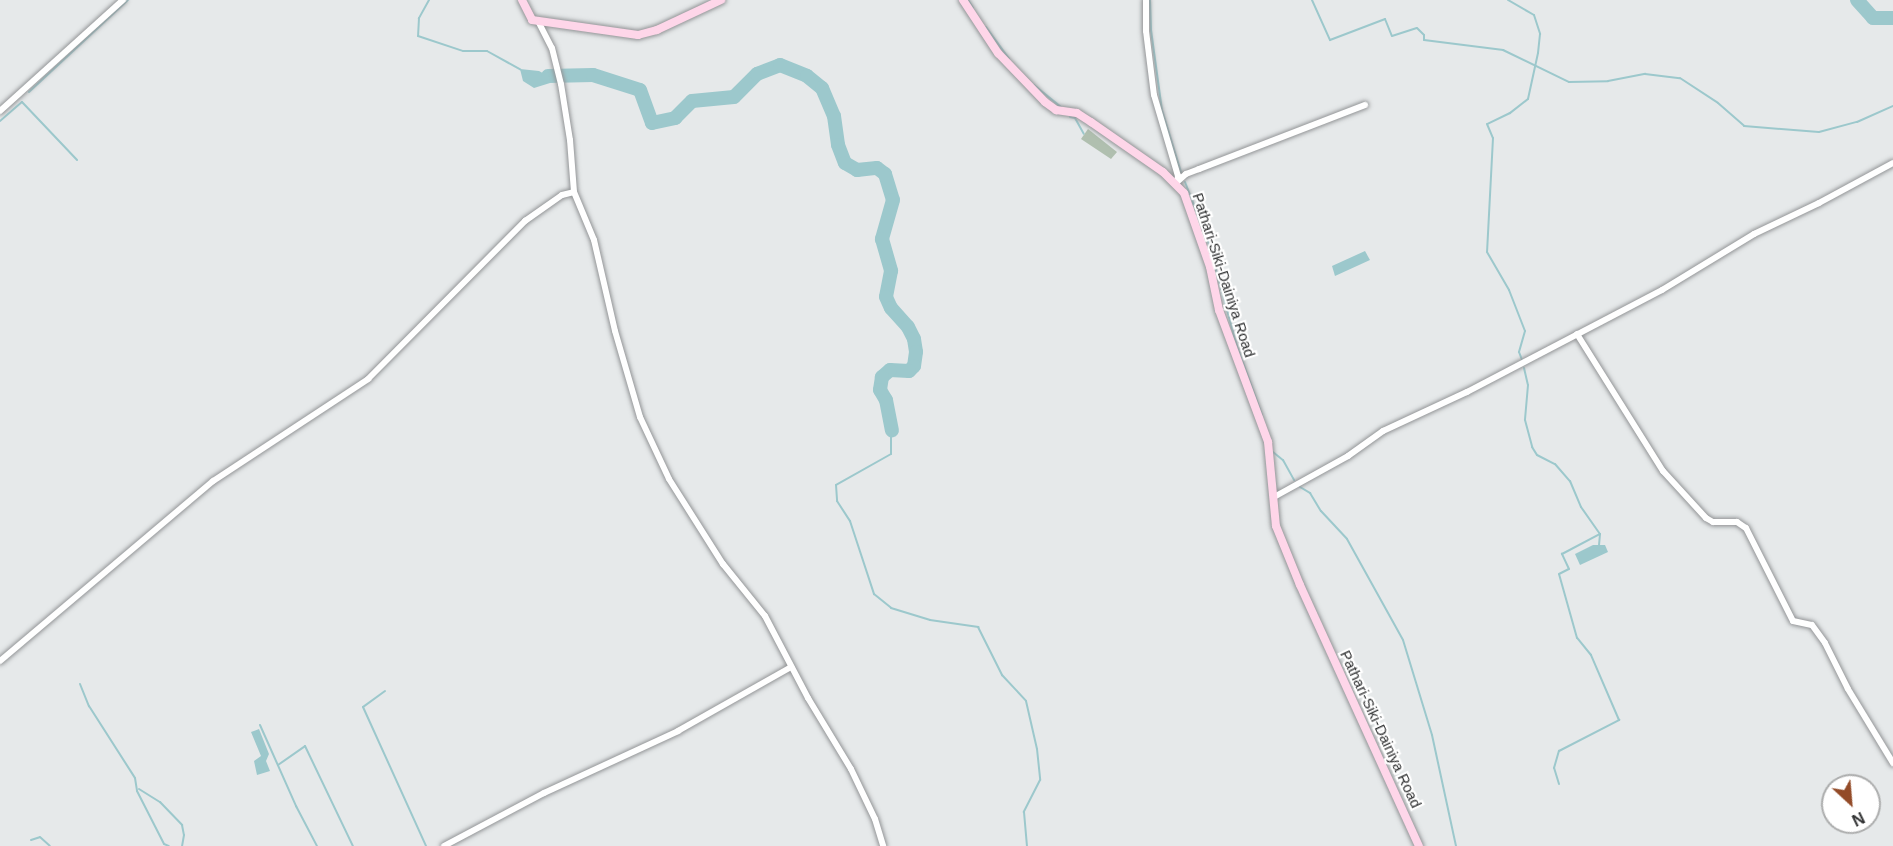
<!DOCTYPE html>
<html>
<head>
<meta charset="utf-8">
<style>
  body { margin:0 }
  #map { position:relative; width:1893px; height:846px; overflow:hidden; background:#e6e9ea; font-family:Helvetica,sans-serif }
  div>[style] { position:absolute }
  .green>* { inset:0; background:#b0bfaf }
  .water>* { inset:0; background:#9cc8cc }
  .stream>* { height:2px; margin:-1px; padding:0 1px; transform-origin:1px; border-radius:1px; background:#9cc8cc }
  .river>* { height:14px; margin:-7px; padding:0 7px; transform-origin:7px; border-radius:7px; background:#9cc8cc }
  .roads { filter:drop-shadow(0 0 2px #939597) drop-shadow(0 0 2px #939597) }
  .street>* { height:6px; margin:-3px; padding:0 3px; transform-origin:3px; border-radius:3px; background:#fff }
  .secondary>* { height:8px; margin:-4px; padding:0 4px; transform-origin:4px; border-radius:4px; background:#fed6e9 }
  span { translate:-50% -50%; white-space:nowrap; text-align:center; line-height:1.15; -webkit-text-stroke:4.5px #fff; paint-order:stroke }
  .street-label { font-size:15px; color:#303132 }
  .north { position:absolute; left:1821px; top:774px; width:60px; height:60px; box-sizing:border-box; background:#fff; border:2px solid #acadad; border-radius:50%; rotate:154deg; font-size:16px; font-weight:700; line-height:24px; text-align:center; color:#303132 }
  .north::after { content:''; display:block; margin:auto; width:21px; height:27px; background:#934b28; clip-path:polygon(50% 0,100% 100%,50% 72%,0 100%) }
</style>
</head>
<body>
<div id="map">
  <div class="green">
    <div style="clip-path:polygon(1088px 129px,1117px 152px,1111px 159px,1081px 139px)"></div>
  </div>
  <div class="water">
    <div style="clip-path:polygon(520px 69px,539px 71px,548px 76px,550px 83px,534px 88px,523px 81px)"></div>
    <div style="clip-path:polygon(1365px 251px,1370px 260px,1335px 276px,1332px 266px)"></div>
    <div style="clip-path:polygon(1593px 545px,1605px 545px,1608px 552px,1580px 565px,1575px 554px)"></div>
    <div style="clip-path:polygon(259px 729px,269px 754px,266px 761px,270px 771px,257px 775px,254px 761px,261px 756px,251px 732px)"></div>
  </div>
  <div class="stream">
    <div style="left:429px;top:0;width:21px;rotate:119deg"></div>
    <div style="left:419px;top:18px;width:18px;rotate:93deg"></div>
    <div style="left:418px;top:36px;width:47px;rotate:18.4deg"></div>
    <div style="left:463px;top:51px;width:24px"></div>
    <div style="left:487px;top:51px;width:38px;rotate:29deg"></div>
    <div style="left:968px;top:0;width:9px;rotate:58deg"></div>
    <div style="left:1150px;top:0;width:30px;rotate:88deg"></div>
    <div style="left:1151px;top:30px;width:81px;rotate:82.2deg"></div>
    <div style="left:1162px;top:110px;width:65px;rotate:73deg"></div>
    <div style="left:1312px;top:0;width:44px;rotate:65.8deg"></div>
    <div style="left:1330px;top:40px;width:59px;rotate:-20.9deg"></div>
    <div style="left:1385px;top:19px;width:18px;rotate:68deg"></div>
    <div style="left:1392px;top:36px;width:26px;rotate:-18deg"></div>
    <div style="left:1417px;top:28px;width:10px;rotate:45deg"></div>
    <div style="left:1424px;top:35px;width:5px;rotate:90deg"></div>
    <div style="left:1424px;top:40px;width:80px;rotate:7.2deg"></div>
    <div style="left:1503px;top:50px;width:73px;rotate:25.9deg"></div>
    <div style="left:1569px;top:82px;width:39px;rotate:-1deg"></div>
    <div style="left:1608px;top:81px;width:38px;rotate:-11deg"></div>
    <div style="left:1645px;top:74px;width:35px;rotate:7deg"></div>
    <div style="left:1680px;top:78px;width:45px;rotate:33.3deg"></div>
    <div style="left:1718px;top:103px;width:35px;rotate:41deg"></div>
    <div style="left:1744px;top:126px;width:75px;rotate:4.6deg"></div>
    <div style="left:1819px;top:132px;width:39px;rotate:-15deg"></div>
    <div style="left:1857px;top:122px;width:39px;rotate:-24deg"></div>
    <div style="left:1508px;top:0;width:30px;rotate:30deg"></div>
    <div style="left:1534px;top:15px;width:20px;rotate:72deg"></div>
    <div style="left:1540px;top:34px;width:19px;rotate:96deg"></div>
    <div style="left:1538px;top:53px;width:47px;rotate:102.3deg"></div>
    <div style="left:1528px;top:99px;width:23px;rotate:142deg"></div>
    <div style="left:1510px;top:113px;width:25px;rotate:154deg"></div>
    <div style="left:1487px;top:124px;width:15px;rotate:67deg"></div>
    <div style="left:1493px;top:138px;width:114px;rotate:93deg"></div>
    <div style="left:1487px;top:252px;width:44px;rotate:59.9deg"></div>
    <div style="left:1509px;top:290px;width:44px;rotate:68.7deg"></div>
    <div style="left:1525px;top:331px;width:22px;rotate:106deg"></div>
    <div style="left:1519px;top:352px;width:9px;rotate:69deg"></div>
    <div style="left:986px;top:27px;width:39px;rotate:54deg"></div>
    <div style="left:1034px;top:85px;width:36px;rotate:39deg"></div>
    <div style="left:29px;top:92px;width:135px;rotate:-42.9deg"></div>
    <div style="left:1070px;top:117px;width:5px;rotate:11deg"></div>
    <div style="left:1075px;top:118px;width:18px;rotate:61deg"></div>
    <div style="left:0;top:121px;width:29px;rotate:-41deg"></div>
    <div style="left:22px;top:102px;width:80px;rotate:46.5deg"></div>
    <div style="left:1185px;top:182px;width:63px;rotate:68.7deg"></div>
    <div style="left:1208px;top:241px;width:109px;rotate:74.6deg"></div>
    <div style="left:1237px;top:346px;width:73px;rotate:70.1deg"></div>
    <div style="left:1524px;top:368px;width:17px;rotate:77deg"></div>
    <div style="left:1528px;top:385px;width:35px;rotate:95deg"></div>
    <div style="left:1525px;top:420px;width:28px;rotate:75deg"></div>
    <div style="left:1532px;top:447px;width:9px;rotate:58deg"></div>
    <div style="left:1537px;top:455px;width:20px;rotate:27deg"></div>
    <div style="left:1555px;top:464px;width:23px;rotate:49deg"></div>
    <div style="left:1570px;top:481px;width:28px;rotate:67deg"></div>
    <div style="left:1581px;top:507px;width:33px;rotate:55deg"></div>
    <div style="left:1600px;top:534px;width:11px;rotate:95deg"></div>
    <div style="left:891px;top:434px;width:20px;rotate:90deg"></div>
    <div style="left:891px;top:454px;width:63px;rotate:150.6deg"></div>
    <div style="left:836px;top:485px;width:16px;rotate:86deg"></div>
    <div style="left:837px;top:501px;width:24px;rotate:57deg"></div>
    <div style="left:850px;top:521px;width:77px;rotate:71.8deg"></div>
    <div style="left:874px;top:594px;width:22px;rotate:39deg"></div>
    <div style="left:891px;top:608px;width:41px;rotate:17.1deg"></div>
    <div style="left:930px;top:620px;width:49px;rotate:8.3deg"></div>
    <div style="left:978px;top:627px;width:54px;rotate:63.4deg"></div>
    <div style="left:1002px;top:675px;width:35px;rotate:47deg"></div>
    <div style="left:1026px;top:701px;width:49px;rotate:77.1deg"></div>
    <div style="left:1037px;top:749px;width:31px;rotate:84deg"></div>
    <div style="left:1040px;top:780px;width:36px;rotate:117deg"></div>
    <div style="left:1024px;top:812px;width:34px;rotate:85deg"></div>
    <div style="left:1273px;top:452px;width:13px;rotate:39deg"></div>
    <div style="left:1283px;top:460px;width:23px;rotate:61deg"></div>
    <div style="left:1300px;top:487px;width:12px;rotate:31deg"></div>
    <div style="left:1310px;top:493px;width:21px;rotate:59deg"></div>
    <div style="left:1321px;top:511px;width:38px;rotate:47deg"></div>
    <div style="left:1347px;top:539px;width:115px;rotate:61deg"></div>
    <div style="left:1403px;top:640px;width:99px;rotate:73deg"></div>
    <div style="left:1432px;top:735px;width:114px;rotate:77.8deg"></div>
    <div style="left:80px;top:684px;width:24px;rotate:68deg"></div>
    <div style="left:89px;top:706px;width:85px;rotate:57.4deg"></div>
    <div style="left:135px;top:778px;width:13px;rotate:81deg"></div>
    <div style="left:385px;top:691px;width:27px;rotate:144deg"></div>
    <div style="left:363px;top:707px;width:153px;rotate:65.6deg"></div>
    <div style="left:260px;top:725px;width:89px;rotate:66deg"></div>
    <div style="left:296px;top:806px;width:45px;rotate:62.3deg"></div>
    <div style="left:278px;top:765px;width:33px;rotate:-35deg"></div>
    <div style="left:305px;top:746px;width:111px;rotate:64.4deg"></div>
    <div style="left:1559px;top:784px;width:17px;rotate:-107deg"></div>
    <div style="left:1554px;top:768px;width:18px;rotate:-74deg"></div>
    <div style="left:1559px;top:751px;width:68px;rotate:-27.3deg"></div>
    <div style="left:1619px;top:720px;width:71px;rotate:-113.3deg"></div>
    <div style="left:1591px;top:655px;width:22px;rotate:-129deg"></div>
    <div style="left:1577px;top:638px;width:66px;rotate:-105.7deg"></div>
    <div style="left:1559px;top:574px;width:11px;rotate:-27deg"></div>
    <div style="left:1569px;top:569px;width:17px;rotate:-115deg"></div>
    <div style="left:1562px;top:554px;width:43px;rotate:-27.8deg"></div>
    <div style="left:139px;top:789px;width:25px;rotate:32deg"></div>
    <div style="left:160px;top:802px;width:32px;rotate:46deg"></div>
    <div style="left:182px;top:825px;width:10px;rotate:79deg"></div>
    <div style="left:184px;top:835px;width:11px;rotate:100deg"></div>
    <div style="left:137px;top:791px;width:59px;rotate:63deg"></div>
    <div style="left:164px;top:844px;width:5px;rotate:22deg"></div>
    <div style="left:31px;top:840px;width:9px;rotate:-18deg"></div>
    <div style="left:40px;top:837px;width:13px;rotate:42deg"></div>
  </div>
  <div class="river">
    <div style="left:1857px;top:0;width:24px;rotate:48deg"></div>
    <div style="left:1873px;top:18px;width:20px"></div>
    <div style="left:548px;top:76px;width:45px;rotate:-1.3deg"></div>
    <div style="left:593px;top:75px;width:49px;rotate:17.7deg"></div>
    <div style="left:640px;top:90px;width:35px;rotate:70deg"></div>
    <div style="left:652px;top:123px;width:24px;rotate:-12deg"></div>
    <div style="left:675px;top:118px;width:24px;rotate:-45deg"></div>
    <div style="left:692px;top:101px;width:42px;rotate:-5.4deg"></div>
    <div style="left:734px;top:97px;width:33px;rotate:-45deg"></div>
    <div style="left:757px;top:74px;width:25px;rotate:-21deg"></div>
    <div style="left:780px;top:65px;width:29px;rotate:22deg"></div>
    <div style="left:807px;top:76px;width:19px;rotate:39deg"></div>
    <div style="left:822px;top:88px;width:30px;rotate:67deg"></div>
    <div style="left:834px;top:116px;width:29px;rotate:82deg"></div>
    <div style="left:838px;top:145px;width:19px;rotate:69deg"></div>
    <div style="left:845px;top:163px;width:14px;rotate:30deg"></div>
    <div style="left:857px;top:170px;width:20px;rotate:-6deg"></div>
    <div style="left:877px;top:168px;width:10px;rotate:37deg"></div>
    <div style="left:885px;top:174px;width:27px;rotate:73deg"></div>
    <div style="left:893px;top:200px;width:41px;rotate:105.8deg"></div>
    <div style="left:882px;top:239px;width:33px;rotate:74deg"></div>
    <div style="left:891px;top:271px;width:26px;rotate:101deg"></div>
    <div style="left:886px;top:297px;width:12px;rotate:66deg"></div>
    <div style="left:891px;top:308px;width:25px;rotate:48deg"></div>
    <div style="left:908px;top:327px;width:13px;rotate:63deg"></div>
    <div style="left:914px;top:339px;width:13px;rotate:81deg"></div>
    <div style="left:916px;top:352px;width:14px;rotate:98deg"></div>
    <div style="left:914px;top:366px;width:7px;rotate:135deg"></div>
    <div style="left:909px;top:371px;width:19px;rotate:-177deg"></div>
    <div style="left:890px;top:370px;width:11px;rotate:139deg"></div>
    <div style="left:882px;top:377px;width:13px;rotate:99deg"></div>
    <div style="left:880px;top:390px;width:12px;rotate:59deg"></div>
    <div style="left:886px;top:400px;width:31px;rotate:79deg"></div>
  </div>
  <div class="roads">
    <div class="street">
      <div style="left:1146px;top:0;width:31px;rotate:90deg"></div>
      <div style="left:1146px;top:31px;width:64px;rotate:82.9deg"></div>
      <div style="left:1154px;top:95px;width:84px;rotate:73.5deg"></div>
      <div style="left:1178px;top:176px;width:6px;rotate:99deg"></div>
      <div style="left:1177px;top:182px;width:12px;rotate:-42deg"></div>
      <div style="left:1186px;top:174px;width:14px;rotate:-21deg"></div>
      <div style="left:1199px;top:169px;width:178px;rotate:-21.1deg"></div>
      <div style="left:538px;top:21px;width:30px;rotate:63deg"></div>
      <div style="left:552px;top:48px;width:37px;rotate:76deg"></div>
      <div style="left:561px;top:84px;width:57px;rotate:80.9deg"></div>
      <div style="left:570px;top:140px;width:52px;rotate:85.6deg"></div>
      <div style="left:574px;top:192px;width:52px;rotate:67.4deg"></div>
      <div style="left:594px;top:240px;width:93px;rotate:77deg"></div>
      <div style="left:615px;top:331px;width:90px;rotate:73.8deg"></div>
      <div style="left:640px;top:417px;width:68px;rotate:64.9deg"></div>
      <div style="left:669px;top:479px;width:101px;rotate:57.6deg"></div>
      <div style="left:723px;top:564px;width:67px;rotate:51.1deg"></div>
      <div style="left:765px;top:616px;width:93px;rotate:62.3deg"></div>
      <div style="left:808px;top:698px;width:83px;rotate:58.8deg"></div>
      <div style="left:851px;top:769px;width:55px;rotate:64.4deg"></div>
      <div style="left:875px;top:819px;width:28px;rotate:73deg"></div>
      <div style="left:0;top:111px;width:166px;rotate:-42.1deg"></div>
      <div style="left:1577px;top:334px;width:162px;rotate:57.9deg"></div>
      <div style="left:1663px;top:471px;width:64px;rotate:47.5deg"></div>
      <div style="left:1706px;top:518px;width:8px;rotate:30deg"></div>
      <div style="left:1713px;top:522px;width:24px"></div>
      <div style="left:1737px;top:522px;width:11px;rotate:34deg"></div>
      <div style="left:1746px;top:528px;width:104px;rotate:63.2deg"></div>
      <div style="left:1793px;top:621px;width:19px;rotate:12deg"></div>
      <div style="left:1812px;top:625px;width:22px;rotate:54deg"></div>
      <div style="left:1825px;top:643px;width:51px;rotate:63.4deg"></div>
      <div style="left:1848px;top:689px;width:87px;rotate:58.7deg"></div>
      <div style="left:1274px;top:497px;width:85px;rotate:-29deg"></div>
      <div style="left:1348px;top:456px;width:43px;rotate:-35.5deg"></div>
      <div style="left:1383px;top:431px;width:93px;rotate:-24.9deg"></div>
      <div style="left:1467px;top:392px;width:220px;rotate:-27.6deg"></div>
      <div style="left:1662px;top:290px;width:108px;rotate:-31.3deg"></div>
      <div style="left:1754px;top:234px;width:72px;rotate:-25.5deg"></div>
      <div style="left:1819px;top:203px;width:84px;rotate:-28.4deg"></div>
      <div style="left:0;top:661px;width:279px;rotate:-40.2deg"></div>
      <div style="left:213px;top:481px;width:186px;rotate:-33.3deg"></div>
      <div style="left:368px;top:379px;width:223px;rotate:-45.2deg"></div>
      <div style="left:525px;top:221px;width:45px;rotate:-35.1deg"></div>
      <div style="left:562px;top:195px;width:12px;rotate:-14deg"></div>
      <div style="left:444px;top:846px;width:113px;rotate:-27.9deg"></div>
      <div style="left:544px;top:793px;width:148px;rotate:-24.8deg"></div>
      <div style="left:678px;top:731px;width:130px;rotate:-29.5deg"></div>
    </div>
    <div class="secondary">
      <div style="left:522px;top:0;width:22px;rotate:63deg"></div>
      <div style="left:532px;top:20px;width:107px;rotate:8.1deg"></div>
      <div style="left:638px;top:35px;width:20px;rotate:-15deg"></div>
      <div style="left:657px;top:30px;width:71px;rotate:-25.1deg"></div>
      <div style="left:963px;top:0;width:64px;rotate:56.6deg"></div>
      <div style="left:998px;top:53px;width:68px;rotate:46.2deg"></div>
      <div style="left:1045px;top:102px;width:14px;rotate:36deg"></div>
      <div style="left:1056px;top:110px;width:21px;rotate:8deg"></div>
      <div style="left:1077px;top:113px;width:17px;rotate:33deg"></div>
      <div style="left:1091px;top:122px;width:88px;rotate:34.8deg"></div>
      <div style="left:1163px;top:172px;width:30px;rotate:45deg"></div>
      <div style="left:1184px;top:193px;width:78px;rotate:70.6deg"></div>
      <div style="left:1210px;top:267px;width:44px;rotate:78.2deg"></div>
      <div style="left:1219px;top:310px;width:141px;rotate:69.6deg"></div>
      <div style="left:1268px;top:442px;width:84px;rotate:84.6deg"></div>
      <div style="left:1276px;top:526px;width:64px;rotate:67.9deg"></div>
      <div style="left:1300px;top:585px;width:287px;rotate:65.5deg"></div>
    </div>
  </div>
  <div class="street-label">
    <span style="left:1224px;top:275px;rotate:72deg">Pathari-Siki-Dainiya Road</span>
    <span style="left:1381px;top:729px;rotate:65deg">Pathari-Siki-Dainiya Road</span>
  </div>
  <div class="north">N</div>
</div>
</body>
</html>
